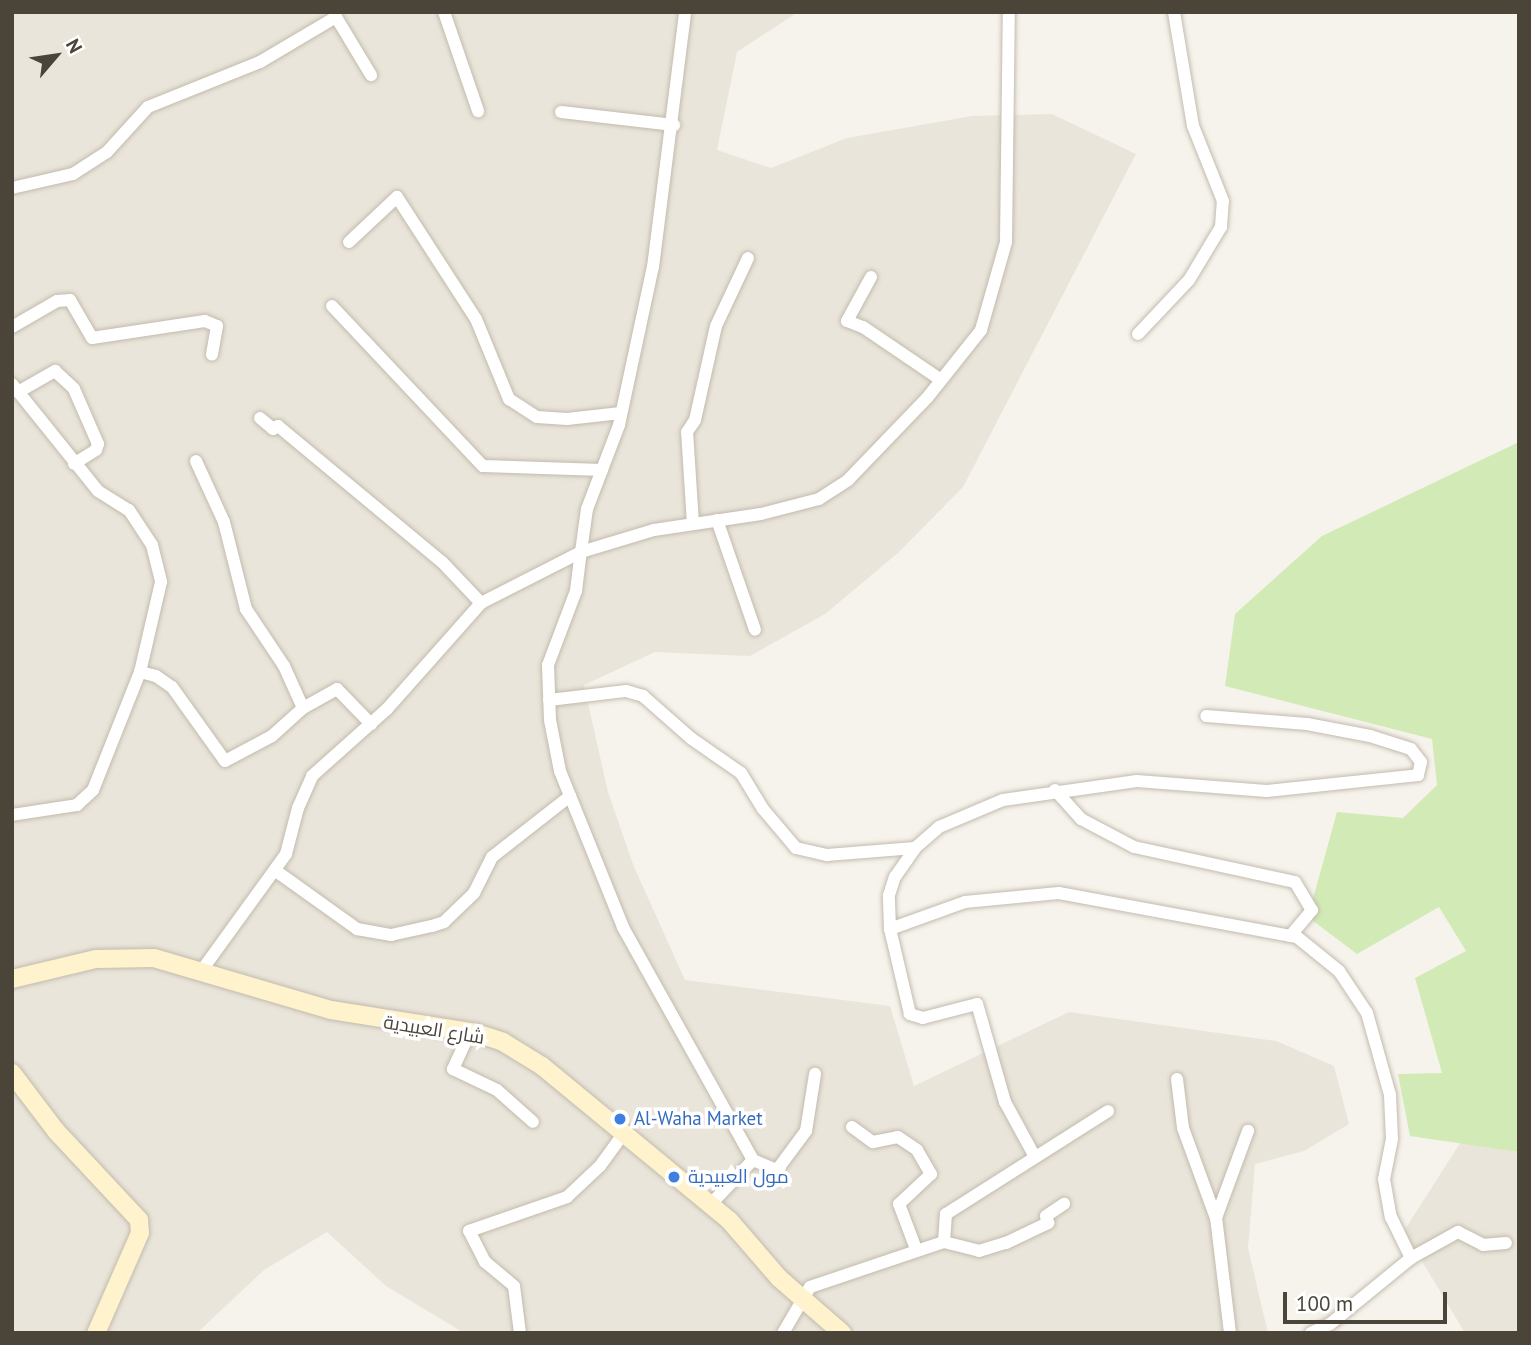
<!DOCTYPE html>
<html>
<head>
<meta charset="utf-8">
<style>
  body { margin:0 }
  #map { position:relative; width:1531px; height:1345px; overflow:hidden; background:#f6f3ec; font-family:"PT Sans",Cairo,sans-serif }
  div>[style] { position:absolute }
  .residential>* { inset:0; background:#eae5da }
  .green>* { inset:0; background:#d2eab5 }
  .roads { filter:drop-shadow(0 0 2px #c2bbae) drop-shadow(0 0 2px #c2bbae) }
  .street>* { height:12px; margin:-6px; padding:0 6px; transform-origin:6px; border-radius:6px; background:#fff }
  .secondary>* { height:18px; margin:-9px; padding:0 9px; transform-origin:9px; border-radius:9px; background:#fff3cd }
  .dots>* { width:19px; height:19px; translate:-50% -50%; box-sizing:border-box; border:4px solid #fff; border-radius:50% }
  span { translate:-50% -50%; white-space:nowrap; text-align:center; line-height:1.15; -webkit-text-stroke:7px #fff; paint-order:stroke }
  .street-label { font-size:19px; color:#4b4439 }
  .shop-label { font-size:19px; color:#366cbe }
  .left { translate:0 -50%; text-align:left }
  .frame { position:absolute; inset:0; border:14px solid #4b4439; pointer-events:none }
  .north { position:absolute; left:21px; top:21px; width:70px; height:70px; -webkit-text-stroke:5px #fff; paint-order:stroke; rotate:61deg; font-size:19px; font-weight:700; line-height:28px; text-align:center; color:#4b4439 }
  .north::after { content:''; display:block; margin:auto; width:24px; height:32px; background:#4b4439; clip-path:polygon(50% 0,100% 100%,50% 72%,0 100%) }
  .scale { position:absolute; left:1283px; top:1292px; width:164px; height:32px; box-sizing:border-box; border:4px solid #4b4439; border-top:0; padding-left:9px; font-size:21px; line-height:24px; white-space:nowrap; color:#4b4439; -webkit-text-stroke:5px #fff; paint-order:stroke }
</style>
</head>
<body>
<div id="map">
  <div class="residential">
    <div style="clip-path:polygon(12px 12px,798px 12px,737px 52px,717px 150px,771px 168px,847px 138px,972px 116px,1052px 114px,1136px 154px,963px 487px,898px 553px,825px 614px,750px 656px,655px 652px,584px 685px,608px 792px,634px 867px,685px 980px,890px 1006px,914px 1086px,1069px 1012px,1276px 1041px,1334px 1066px,1349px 1124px,1304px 1151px,1255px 1164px,1248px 1248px,1268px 1333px,464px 1333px,386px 1286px,327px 1232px,264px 1270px,197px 1333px,12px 1333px)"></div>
    <div style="clip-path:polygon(1462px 1140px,1519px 1152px,1519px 1333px,1465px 1333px,1404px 1231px)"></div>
  </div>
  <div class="green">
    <div style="clip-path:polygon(1519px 442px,1519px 1152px,1410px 1136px,1398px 1074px,1442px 1073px,1415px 978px,1466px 951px,1439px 907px,1357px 954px,1308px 917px,1337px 812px,1403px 818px,1437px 785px,1432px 739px,1225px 686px,1235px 614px,1322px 536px)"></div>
  </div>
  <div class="roads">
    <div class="street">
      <div style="left:444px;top:12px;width:105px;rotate:71deg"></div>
      <div style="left:561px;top:112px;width:114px;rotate:6.6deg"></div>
      <div style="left:12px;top:188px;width:63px;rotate:-12.9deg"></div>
      <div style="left:73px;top:174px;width:40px;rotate:-32.9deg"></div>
      <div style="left:107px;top:152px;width:61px;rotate:-47.7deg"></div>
      <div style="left:148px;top:107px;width:121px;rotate:-21.9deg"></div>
      <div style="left:260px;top:62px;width:88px;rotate:-30.6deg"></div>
      <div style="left:336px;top:17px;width:68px;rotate:58.9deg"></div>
      <div style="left:349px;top:242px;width:66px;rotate:-43.2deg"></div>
      <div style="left:397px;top:197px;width:145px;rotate:57.1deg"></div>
      <div style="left:476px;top:319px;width:87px;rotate:67.6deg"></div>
      <div style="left:509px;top:399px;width:33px;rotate:33deg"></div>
      <div style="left:537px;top:417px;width:30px;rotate:4deg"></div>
      <div style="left:567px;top:419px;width:54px;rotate:-6.3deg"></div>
      <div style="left:871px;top:277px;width:50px;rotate:118.6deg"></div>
      <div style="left:847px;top:321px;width:17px;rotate:21deg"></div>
      <div style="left:863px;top:327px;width:94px;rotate:34.2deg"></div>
      <div style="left:332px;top:306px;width:220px;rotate:46.7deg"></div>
      <div style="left:483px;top:466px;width:119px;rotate:1.9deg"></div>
      <div style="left:12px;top:327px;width:52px;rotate:-30deg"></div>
      <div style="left:57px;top:301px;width:13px;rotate:-4deg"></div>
      <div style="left:70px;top:300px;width:44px;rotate:59.9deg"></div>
      <div style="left:92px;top:338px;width:114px;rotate:-8.6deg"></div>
      <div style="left:205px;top:321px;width:13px;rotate:23deg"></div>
      <div style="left:217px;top:326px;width:29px;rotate:100deg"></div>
      <div style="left:1138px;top:334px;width:74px;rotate:-46.6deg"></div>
      <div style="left:1189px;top:280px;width:62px;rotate:-58.9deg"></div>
      <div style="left:1221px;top:227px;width:26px;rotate:-86deg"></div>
      <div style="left:1223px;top:201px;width:81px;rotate:-111.8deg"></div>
      <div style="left:1193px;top:126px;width:116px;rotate:-99.5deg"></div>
      <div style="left:12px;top:384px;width:137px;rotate:51.2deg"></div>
      <div style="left:98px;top:491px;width:36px;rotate:32deg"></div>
      <div style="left:129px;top:510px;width:42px;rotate:56.7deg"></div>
      <div style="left:152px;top:545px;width:38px;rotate:76deg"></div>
      <div style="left:161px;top:582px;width:92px;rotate:103.1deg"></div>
      <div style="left:140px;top:672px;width:127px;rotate:111.7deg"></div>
      <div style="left:93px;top:790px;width:22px;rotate:137deg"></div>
      <div style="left:77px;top:805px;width:66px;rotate:171.3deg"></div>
      <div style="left:18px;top:392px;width:43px;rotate:-29.6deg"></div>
      <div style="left:55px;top:371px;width:26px;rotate:43deg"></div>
      <div style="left:74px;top:389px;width:60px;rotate:66.4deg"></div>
      <div style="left:98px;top:444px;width:6px;rotate:108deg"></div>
      <div style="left:96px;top:450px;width:26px;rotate:148deg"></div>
      <div style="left:260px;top:418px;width:17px;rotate:40deg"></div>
      <div style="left:273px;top:429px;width:6px;rotate:-31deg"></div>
      <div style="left:278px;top:426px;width:214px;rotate:39.7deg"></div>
      <div style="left:443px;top:563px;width:55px;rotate:46.5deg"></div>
      <div style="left:717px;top:520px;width:116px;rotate:70.9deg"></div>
      <div style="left:693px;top:524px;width:92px;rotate:-93.7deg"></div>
      <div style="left:687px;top:432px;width:14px;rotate:-56deg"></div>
      <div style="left:695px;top:420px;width:96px;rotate:-77.4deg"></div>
      <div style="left:716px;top:326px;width:75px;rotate:-64.8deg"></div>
      <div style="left:140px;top:672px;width:16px;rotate:14deg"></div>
      <div style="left:156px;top:676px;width:19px;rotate:35deg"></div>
      <div style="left:172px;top:687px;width:91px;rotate:54.4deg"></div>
      <div style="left:225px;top:761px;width:53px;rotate:-28deg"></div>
      <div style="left:272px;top:736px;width:42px;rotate:-42.1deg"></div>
      <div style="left:303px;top:708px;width:46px;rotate:-114.3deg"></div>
      <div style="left:284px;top:666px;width:69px;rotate:-123.7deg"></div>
      <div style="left:246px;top:609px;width:90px;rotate:-104.2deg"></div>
      <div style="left:224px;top:522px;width:67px;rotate:-114.7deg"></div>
      <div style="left:549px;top:700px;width:78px;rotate:-6.7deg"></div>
      <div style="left:626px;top:691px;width:18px;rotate:16deg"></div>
      <div style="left:643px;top:696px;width:65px;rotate:41.3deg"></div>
      <div style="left:692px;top:739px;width:60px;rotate:34.8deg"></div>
      <div style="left:741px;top:773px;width:42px;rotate:58.6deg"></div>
      <div style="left:763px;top:809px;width:51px;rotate:49.8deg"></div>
      <div style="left:796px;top:848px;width:32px;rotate:13deg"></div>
      <div style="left:827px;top:855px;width:88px;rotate:-4.5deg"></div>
      <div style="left:303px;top:708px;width:39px;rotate:-29deg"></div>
      <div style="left:337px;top:689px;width:49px;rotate:45.8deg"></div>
      <div style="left:1055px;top:790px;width:39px;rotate:48deg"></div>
      <div style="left:1081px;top:819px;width:60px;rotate:27.8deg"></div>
      <div style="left:1134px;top:847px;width:165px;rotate:12.3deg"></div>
      <div style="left:1295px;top:882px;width:33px;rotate:59deg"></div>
      <div style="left:1312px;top:910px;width:34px;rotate:130deg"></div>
      <div style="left:276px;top:871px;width:100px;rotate:35.6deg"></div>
      <div style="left:357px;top:929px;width:35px;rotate:10deg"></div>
      <div style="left:391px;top:935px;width:42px;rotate:-12.4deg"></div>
      <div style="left:432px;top:926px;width:13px;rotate:-18deg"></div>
      <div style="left:444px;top:922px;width:42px;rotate:-44deg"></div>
      <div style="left:474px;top:893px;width:40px;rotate:-63.4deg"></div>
      <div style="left:492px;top:857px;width:99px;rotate:-38deg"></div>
      <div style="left:890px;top:929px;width:80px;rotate:-19.8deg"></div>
      <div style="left:965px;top:902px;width:94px;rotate:-5.5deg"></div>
      <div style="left:1059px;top:893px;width:242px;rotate:10.5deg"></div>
      <div style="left:1297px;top:937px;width:54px;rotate:39deg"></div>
      <div style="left:1339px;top:971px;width:50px;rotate:56.3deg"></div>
      <div style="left:1367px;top:1013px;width:85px;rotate:74.3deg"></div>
      <div style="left:1390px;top:1095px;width:44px;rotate:87.4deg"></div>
      <div style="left:1392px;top:1139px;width:41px;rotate:101.3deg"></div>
      <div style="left:1384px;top:1179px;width:39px;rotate:80deg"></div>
      <div style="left:1391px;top:1217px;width:46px;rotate:64deg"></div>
      <div style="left:1411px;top:1258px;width:104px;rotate:140.8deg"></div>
      <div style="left:1330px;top:1324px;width:21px;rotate:155deg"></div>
      <div style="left:202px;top:970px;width:143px;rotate:-54.1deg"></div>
      <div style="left:286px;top:854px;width:48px;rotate:-75.4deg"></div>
      <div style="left:298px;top:808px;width:35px;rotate:-66deg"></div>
      <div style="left:312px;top:776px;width:101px;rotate:-41.8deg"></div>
      <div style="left:387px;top:709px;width:142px;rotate:-48.4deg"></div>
      <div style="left:481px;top:603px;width:112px;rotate:-27deg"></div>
      <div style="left:581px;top:552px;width:43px;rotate:-82.1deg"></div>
      <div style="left:587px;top:509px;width:90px;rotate:-69.1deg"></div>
      <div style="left:619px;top:425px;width:162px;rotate:-77.9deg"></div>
      <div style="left:653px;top:267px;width:257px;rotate:-82.8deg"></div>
      <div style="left:470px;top:1032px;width:41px;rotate:114.7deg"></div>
      <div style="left:453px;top:1069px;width:49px;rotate:25.5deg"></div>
      <div style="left:497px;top:1090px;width:48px;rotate:41.6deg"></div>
      <div style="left:1177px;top:1079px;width:49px;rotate:83deg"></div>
      <div style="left:1183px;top:1128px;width:96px;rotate:69.9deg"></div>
      <div style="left:852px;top:1127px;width:26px;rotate:36deg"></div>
      <div style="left:873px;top:1142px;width:25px;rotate:-11deg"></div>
      <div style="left:898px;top:1137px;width:23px;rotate:34deg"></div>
      <div style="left:917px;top:1150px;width:28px;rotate:60deg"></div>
      <div style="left:931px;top:1174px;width:44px;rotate:136.8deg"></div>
      <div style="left:899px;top:1204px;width:48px;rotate:69.3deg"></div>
      <div style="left:1035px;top:1157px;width:63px;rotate:-118.6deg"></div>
      <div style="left:1005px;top:1102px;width:102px;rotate:-105.9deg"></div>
      <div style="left:977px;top:1004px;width:56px;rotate:165.5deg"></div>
      <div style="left:923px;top:1018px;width:14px;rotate:-163deg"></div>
      <div style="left:910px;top:1014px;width:87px;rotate:-103.2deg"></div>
      <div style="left:890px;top:929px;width:34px;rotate:-92deg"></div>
      <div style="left:889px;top:895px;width:19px;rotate:-72deg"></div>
      <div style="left:895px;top:877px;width:35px;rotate:-55deg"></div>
      <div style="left:915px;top:848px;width:32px;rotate:-41deg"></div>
      <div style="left:939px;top:827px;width:69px;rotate:-22.9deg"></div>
      <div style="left:1003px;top:800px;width:135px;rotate:-8.1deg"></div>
      <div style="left:1137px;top:781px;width:130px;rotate:4.4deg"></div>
      <div style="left:1267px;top:791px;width:152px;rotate:-6deg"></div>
      <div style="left:1418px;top:775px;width:13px;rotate:-77deg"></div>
      <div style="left:1421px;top:762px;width:16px;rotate:-128deg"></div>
      <div style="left:1411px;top:749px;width:43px;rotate:-162.4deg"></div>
      <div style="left:1370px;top:736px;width:64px;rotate:-169.2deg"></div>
      <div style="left:1307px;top:724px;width:101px;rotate:-175.5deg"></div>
      <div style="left:753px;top:1160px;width:26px;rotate:23deg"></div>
      <div style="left:777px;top:1170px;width:49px;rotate:-53.4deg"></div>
      <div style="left:806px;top:1131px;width:58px;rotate:-81deg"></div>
      <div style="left:710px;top:1205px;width:62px;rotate:-46.3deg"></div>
      <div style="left:753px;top:1160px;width:267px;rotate:-119.2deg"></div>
      <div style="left:623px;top:927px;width:168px;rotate:-112deg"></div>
      <div style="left:560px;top:771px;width:52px;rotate:-101.1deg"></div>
      <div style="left:550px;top:720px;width:55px;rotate:-92.1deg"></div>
      <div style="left:548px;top:665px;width:79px;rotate:-69.3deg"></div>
      <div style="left:576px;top:591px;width:39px;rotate:-83deg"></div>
      <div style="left:581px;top:552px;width:76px;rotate:-16.8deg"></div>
      <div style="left:654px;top:530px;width:108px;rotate:-8.5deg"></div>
      <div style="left:761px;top:514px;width:60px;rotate:-14.5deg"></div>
      <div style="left:819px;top:499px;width:35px;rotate:-33deg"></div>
      <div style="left:848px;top:480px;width:114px;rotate:-46.1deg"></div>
      <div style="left:927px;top:398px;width:87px;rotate:-51.5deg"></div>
      <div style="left:981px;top:330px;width:91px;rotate:-74.1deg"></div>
      <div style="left:1006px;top:242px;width:230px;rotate:-89.3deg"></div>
      <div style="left:944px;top:1242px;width:36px;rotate:14deg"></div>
      <div style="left:979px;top:1251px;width:28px;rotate:-17deg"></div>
      <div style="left:1006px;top:1243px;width:47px;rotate:-25.5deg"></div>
      <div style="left:1048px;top:1223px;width:7px;rotate:-106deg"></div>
      <div style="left:1046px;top:1216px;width:22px;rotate:-34deg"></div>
      <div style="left:1411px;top:1258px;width:54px;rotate:-29deg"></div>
      <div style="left:1458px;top:1232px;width:28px;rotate:27deg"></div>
      <div style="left:1483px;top:1245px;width:23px;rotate:-5deg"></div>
      <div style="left:520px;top:1333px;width:47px;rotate:-97.3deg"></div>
      <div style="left:514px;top:1286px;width:38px;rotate:-140deg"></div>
      <div style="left:485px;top:1262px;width:35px;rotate:-117deg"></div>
      <div style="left:469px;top:1231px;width:104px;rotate:-19.1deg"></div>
      <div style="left:567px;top:1197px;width:45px;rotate:-43.2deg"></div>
      <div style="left:600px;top:1166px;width:37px;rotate:-54deg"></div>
      <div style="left:783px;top:1333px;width:53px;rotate:-59.6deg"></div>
      <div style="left:810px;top:1287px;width:141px;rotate:-18.6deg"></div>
      <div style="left:944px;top:1242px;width:28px;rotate:-86deg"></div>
      <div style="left:946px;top:1214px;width:192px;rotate:-32.4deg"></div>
      <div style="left:1230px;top:1333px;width:116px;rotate:-96.9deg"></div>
      <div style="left:1216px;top:1218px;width:93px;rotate:-69.8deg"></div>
    </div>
    <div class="secondary">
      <div style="left:12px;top:979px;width:86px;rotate:-13.4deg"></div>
      <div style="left:96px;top:959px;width:58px;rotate:-1deg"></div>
      <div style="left:154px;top:958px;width:184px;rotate:16.4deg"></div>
      <div style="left:331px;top:1010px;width:147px;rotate:9deg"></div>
      <div style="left:476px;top:1033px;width:28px;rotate:18deg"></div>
      <div style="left:503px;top:1042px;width:46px;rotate:31.6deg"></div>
      <div style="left:542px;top:1066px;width:242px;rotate:39.5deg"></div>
      <div style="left:729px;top:1220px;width:77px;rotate:49.2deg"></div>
      <div style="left:779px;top:1278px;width:84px;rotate:41.1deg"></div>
      <div style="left:12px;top:1073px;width:73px;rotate:52.8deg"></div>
      <div style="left:56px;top:1131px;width:122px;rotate:47deg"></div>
      <div style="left:139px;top:1220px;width:13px;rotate:86deg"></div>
      <div style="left:140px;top:1233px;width:109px;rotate:113.7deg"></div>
    </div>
  </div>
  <div class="dots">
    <div style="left:620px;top:1119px;background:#3f7fe0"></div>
    <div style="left:674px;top:1177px;background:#3f7fe0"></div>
  </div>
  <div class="street-label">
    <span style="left:434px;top:1030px;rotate:9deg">شارع العبيدية</span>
  </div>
  <div class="shop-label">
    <span class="left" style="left:634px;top:1119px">Al-Waha Market</span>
    <span class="left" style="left:688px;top:1177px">مول العبيدية</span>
  </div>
  <div class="frame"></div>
  <div class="north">N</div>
  <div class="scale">100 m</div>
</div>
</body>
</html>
